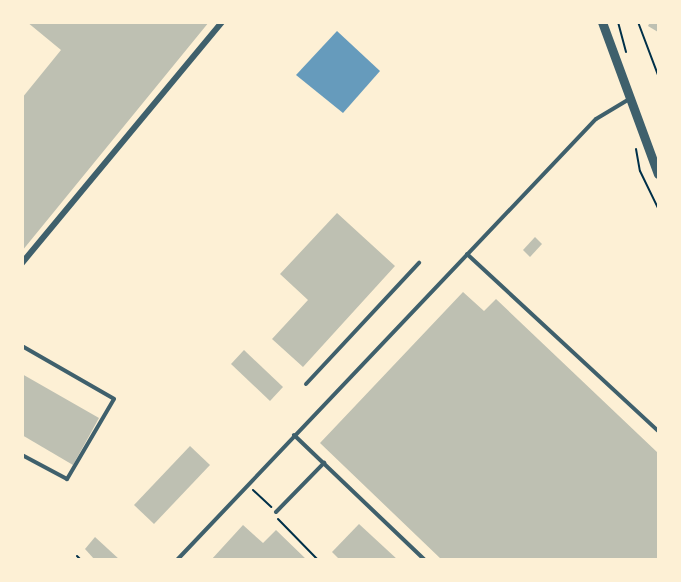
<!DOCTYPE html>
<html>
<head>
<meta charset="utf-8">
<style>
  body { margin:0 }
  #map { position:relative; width:681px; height:582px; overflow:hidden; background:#fdf0d5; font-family:Poppins,sans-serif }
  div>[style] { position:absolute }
  .water>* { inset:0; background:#669bbc }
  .building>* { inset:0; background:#bec0b2 }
  .path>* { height:2px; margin:-1px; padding:0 1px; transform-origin:1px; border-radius:1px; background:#003049 }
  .service>* { height:4px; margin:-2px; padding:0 2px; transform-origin:2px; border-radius:2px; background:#3f606c }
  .minor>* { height:6px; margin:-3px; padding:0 3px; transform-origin:3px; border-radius:3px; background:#3f606c }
  .tertiary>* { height:9px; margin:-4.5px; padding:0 4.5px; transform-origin:4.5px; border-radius:4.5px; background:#3f606c }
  span { translate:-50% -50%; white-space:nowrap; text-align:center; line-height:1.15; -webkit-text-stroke:4.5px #fdf0d5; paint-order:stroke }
  .frame { position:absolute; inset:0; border:24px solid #fdf0d5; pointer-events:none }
</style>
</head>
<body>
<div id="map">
  <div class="water">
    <div style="clip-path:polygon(337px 31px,380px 71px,343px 113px,296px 75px)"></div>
  </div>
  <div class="building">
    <div style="clip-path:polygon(27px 22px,209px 22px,22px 251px,22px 98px,61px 50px)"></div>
    <div style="clip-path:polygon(650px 22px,658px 22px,658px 32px,648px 26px)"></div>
    <div style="clip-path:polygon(337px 213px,395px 266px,303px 367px,272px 339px,308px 300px,280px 274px)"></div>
    <div style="clip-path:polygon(535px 237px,542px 244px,530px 257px,523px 250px)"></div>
    <div style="clip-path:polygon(463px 292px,484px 311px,496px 299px,658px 453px,658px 560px,442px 560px,320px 443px)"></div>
    <div style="clip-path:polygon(244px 350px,283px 387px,270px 401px,231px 364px)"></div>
    <div style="clip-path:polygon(22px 374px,99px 418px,73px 465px,22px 435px)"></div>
    <div style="clip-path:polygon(190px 446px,210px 465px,154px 524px,134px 505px)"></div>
    <div style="clip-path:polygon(359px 524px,398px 560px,340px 560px,332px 552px)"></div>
    <div style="clip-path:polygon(243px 525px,263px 543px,276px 530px,307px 560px,211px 560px)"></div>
    <div style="clip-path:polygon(95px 537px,120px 560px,95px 560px,85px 549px)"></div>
  </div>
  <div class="path">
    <div style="left:618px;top:22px;width:31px;rotate:75deg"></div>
    <div style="left:638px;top:22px;width:57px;rotate:69.3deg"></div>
    <div style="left:636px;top:149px;width:22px;rotate:80deg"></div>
    <div style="left:640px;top:171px;width:41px;rotate:64.1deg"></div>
    <div style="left:253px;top:490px;width:25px;rotate:43deg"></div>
    <div style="left:278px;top:519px;width:57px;rotate:45.7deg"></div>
    <div style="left:77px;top:556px;width:6px;rotate:45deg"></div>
  </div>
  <div class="service">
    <div style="left:467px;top:254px;width:260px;rotate:42.8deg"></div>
    <div style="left:22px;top:346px;width:106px;rotate:29.9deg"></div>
    <div style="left:114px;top:399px;width:93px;rotate:120.4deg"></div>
    <div style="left:67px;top:479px;width:51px;rotate:-151.9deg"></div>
    <div style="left:306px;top:384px;width:166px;rotate:-47deg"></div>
    <div style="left:294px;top:435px;width:181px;rotate:43.7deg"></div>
    <div style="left:276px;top:512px;width:69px;rotate:-45.6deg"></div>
    <div style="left:177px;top:560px;width:608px;rotate:-46.47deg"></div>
    <div style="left:596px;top:119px;width:37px;rotate:-31deg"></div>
  </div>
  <div class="minor">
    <div style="left:22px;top:263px;width:313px;rotate:-50.3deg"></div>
  </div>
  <div class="tertiary">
    <div style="left:602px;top:22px;width:162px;rotate:69.8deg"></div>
  </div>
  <div class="frame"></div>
</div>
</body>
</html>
